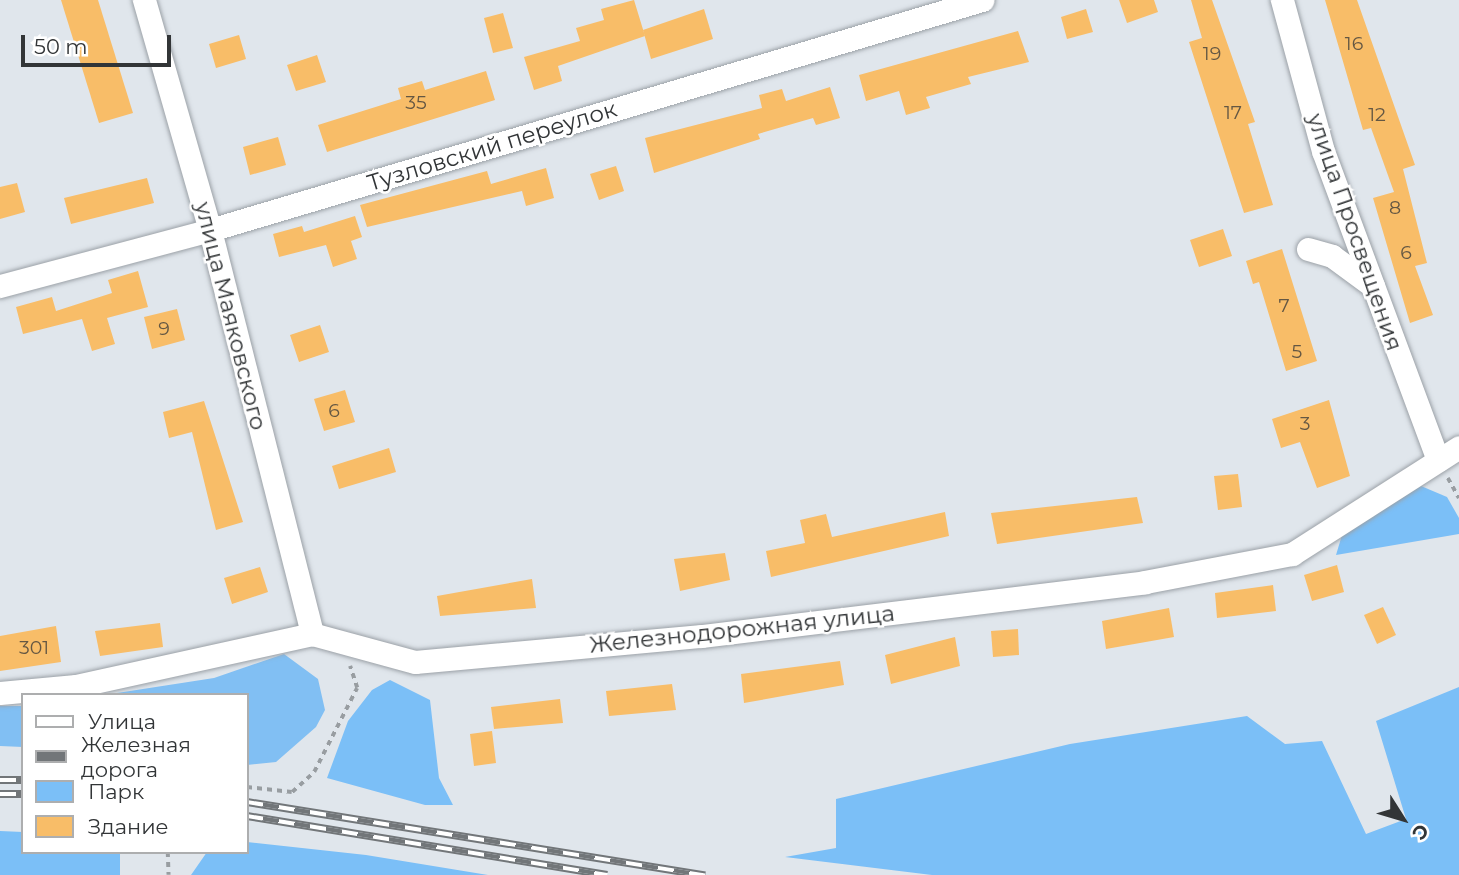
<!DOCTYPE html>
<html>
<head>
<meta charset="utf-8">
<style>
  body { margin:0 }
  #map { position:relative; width:1459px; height:875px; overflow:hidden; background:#e0e6ec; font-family:Montserrat,sans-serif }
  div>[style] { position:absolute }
  .green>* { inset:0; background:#7bbff7 }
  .forest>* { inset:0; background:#81bff3 }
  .building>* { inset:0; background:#f8bd68 }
  .path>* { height:3.5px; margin-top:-1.75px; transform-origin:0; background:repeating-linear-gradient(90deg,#989da1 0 5px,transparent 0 10px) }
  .roads { filter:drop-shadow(0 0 2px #9ba1a7) drop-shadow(0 0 2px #9ba1a7) }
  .minor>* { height:23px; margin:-11.5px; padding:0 11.5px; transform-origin:11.5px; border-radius:11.5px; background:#fff }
  .rail>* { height:8px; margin-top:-4px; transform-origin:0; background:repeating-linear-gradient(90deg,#fff 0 16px,#727679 0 32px); box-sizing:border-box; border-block:2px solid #727679 }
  span { translate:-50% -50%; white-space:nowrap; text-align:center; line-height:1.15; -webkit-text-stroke:5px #fff; paint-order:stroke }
  .number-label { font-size:19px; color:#645743 }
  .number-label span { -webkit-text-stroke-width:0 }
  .street-label { font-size:23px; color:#323537 }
  .legend { position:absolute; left:21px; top:693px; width:228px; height:161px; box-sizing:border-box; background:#fff; border:2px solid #adaeaf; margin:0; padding:9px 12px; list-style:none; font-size:21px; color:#323537 }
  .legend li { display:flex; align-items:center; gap:14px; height:35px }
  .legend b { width:35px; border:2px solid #adaeaf }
  .north { position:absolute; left:1368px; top:784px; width:70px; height:70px; -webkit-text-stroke:5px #fff; paint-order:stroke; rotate:127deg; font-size:19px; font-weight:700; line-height:28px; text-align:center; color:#323537 }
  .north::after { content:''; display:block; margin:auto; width:24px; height:32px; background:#323537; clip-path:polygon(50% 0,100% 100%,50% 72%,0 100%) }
  .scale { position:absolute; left:21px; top:35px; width:150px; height:32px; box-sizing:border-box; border:4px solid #323537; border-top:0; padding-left:9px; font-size:21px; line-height:24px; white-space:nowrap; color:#323537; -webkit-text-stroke:5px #fff; paint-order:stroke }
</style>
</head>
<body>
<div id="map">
  <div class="green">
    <div style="clip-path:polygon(1421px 486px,1447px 497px,1459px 518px,1459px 534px,1336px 555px,1342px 535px)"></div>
    <div style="clip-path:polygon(390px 680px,430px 700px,439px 778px,453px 805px,425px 805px,327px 778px,348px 721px,372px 690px)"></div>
    <div style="clip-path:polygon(1459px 687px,1459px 875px,932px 875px,785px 857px,836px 848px,836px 799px,1070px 744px,1247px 716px,1285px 744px,1322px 741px,1366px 834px,1406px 819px,1376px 721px)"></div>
    <div style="clip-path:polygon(0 831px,23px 832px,23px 852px,120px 852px,120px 875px,0 875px)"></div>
    <div style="clip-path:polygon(247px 842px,366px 855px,488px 875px,191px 875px,207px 852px,247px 852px)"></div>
  </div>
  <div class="forest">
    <div style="clip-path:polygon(284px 654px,318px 679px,325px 710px,316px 727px,276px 762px,247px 765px,247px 695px,104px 695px,214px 678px)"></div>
    <div style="clip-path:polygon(0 706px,23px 706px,23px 747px,0 746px)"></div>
  </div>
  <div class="building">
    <div style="clip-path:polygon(61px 0,98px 0,133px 113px,99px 123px)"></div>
    <div style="clip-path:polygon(634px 0,645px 36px,558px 66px,562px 81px,534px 90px,524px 57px,580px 41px,576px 28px,604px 20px,601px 9px)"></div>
    <div style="clip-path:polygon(1119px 0,1154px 0,1158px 12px,1127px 23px)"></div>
    <div style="clip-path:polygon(1191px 0,1212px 0,1255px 122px,1248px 124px,1273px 205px,1244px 213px,1189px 42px,1202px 38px)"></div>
    <div style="clip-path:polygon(1325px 0,1357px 0,1415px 165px,1403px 169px,1427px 263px,1415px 266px,1433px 315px,1410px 323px,1373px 198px,1394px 192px,1371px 128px,1363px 130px)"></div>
    <div style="clip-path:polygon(704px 9px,713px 39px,651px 59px,643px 30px)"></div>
    <div style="clip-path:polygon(1086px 9px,1093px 32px,1067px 39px,1061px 17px)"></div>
    <div style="clip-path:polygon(503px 13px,513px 48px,493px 53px,484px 18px)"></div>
    <div style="clip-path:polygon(1018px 31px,1029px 62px,968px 77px,971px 84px,926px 97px,930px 108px,906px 115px,899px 91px,866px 101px,859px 75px)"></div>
    <div style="clip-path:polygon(239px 35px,246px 59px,216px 68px,209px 44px)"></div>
    <div style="clip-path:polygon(317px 55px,326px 82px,296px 91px,287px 65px)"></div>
    <div style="clip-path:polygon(486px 71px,495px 100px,327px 152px,318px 125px,401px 99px,398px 88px,422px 81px,425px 90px)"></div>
    <div style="clip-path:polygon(830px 87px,840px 118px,816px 125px,813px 118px,758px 134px,760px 139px,654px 173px,645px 138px,762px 108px,759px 95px,782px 89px,786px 101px)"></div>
    <div style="clip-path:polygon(278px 137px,286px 165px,250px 175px,243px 147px)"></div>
    <div style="clip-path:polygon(616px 166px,624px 191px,599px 200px,590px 174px)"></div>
    <div style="clip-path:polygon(546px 168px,554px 198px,526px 206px,522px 191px,367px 227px,360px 205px,487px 171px,491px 184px)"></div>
    <div style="clip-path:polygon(147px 178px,154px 203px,71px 224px,64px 198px)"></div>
    <div style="clip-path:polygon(17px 183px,25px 212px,0 219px,0 187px)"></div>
    <div style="clip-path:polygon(355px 216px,362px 237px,351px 241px,357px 259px,333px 267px,326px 245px,279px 257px,273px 234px,302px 226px,304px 232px)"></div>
    <div style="clip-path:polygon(1223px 229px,1232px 256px,1199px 267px,1190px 240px)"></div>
    <div style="clip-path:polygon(1282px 249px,1317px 361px,1286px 371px,1259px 282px,1253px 284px,1246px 261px)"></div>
    <div style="clip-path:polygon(138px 271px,148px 307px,107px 318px,115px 344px,92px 351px,82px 319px,23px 334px,16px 307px,52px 297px,56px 311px,112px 293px,108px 280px)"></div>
    <div style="clip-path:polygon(177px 309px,185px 340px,152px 349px,144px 317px)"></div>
    <div style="clip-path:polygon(320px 325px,329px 352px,299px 362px,290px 335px)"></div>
    <div style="clip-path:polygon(345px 390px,355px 422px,324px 431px,314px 399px)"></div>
    <div style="clip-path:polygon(1329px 400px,1350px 476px,1317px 488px,1300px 442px,1281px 448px,1272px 419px)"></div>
    <div style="clip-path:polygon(204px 401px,243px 522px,216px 530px,192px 432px,169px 438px,163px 412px)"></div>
    <div style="clip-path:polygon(389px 448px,396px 472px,339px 489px,332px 466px)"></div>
    <div style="clip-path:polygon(1238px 474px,1242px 507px,1218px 510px,1214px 476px)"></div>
    <div style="clip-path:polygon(1137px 497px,1143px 523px,997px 544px,991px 513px)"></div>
    <div style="clip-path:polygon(945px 512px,949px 536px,771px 577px,766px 551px,805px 543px,800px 520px,826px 514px,832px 537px)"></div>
    <div style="clip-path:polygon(725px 553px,730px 580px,680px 591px,674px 559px)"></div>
    <div style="clip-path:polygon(1337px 565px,1344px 592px,1312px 601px,1304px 575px)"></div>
    <div style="clip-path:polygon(260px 567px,268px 592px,232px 604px,224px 578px)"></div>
    <div style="clip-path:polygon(532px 579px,536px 608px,440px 616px,437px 596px)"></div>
    <div style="clip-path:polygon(1273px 585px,1276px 611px,1217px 618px,1215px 593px)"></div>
    <div style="clip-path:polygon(1383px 607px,1396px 635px,1377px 644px,1364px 615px)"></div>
    <div style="clip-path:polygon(1169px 608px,1174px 637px,1106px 649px,1102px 621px)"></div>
    <div style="clip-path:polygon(160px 623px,163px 647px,100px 656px,95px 631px)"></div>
    <div style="clip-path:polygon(56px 626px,61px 662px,0 671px,0 636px)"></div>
    <div style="clip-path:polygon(1018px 629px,1019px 655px,993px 657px,991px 631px)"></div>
    <div style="clip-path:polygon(955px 637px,960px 666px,891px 684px,885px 655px)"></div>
    <div style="clip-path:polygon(840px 661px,844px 685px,744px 703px,741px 674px)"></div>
    <div style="clip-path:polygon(672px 684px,676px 710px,609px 716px,606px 691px)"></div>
    <div style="clip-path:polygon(560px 699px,563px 723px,494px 729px,491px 707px)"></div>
    <div style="clip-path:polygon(492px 731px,496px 763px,474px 766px,470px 734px)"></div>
  </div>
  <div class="path">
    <div style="left:1448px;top:478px;width:23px;rotate:61deg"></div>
    <div style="left:247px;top:787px;width:45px;rotate:6.3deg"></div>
    <div style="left:292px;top:792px;width:30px;rotate:-42deg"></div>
    <div style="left:314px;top:772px;width:94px;rotate:-62.9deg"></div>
    <div style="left:357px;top:688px;width:23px;rotate:-108deg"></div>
    <div style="left:168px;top:852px;width:23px;rotate:88deg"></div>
  </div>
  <div class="roads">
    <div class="minor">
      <div style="left:144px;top:0;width:239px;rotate:74deg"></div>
      <div style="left:210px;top:230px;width:417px;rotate:75.8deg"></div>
      <div style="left:1282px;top:0;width:156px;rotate:74.8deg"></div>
      <div style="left:1323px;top:151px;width:330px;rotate:69.6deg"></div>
      <div style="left:1308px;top:249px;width:25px;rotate:16deg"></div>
      <div style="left:1332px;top:256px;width:51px;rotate:36.2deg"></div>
      <div style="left:0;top:286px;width:217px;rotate:-14.9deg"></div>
      <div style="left:210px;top:230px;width:806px;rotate:-16.59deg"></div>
      <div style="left:0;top:693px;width:76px;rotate:-5.3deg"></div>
      <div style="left:76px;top:686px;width:242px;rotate:-12.4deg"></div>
      <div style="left:312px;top:634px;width:107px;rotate:15.2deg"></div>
      <div style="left:415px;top:662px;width:288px;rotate:-5.2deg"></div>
      <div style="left:702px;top:636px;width:446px;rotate:-6.9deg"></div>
      <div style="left:1145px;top:582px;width:150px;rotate:-10.8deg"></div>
      <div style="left:1292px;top:554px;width:198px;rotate:-32.6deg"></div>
    </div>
  </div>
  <div class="rail">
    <div style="left:0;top:780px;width:23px"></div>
    <div style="left:0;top:794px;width:23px"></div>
    <div style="left:247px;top:802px;width:464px;rotate:9.1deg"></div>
    <div style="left:247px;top:816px;width:365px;rotate:9.3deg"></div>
  </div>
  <div class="number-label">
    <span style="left:1354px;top:44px">16</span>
    <span style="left:1212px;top:54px">19</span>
    <span style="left:416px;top:103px">35</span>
    <span style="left:1233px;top:113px">17</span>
    <span style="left:1377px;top:115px">12</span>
    <span style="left:1395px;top:208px">8</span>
    <span style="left:1406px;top:253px">6</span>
    <span style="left:1284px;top:306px">7</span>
    <span style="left:164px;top:329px">9</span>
    <span style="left:1297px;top:352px">5</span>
    <span style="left:334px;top:411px">6</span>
    <span style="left:1305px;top:424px">3</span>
    <span style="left:34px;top:648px">301</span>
  </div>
  <div class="street-label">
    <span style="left:492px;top:146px;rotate:-17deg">Тузловский переулок</span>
    <span style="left:1355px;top:232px;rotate:71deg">улица Просвещения</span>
    <span style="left:231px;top:316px;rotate:76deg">улица Маяковского</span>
    <span style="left:742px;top:629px;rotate:-6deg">Железнодорожная улица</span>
  </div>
  <ul class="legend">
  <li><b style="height:9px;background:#fff"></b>Улица</li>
  <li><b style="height:9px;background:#727679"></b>Железная дорога</li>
  <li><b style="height:19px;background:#7bbff7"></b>Парк</li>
  <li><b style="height:19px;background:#f8bd68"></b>Здание</li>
  </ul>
  <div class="north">С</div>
  <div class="scale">50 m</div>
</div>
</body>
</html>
